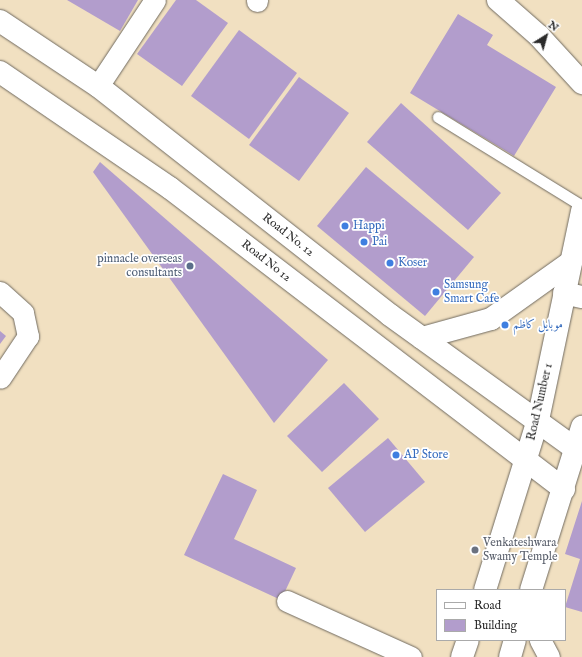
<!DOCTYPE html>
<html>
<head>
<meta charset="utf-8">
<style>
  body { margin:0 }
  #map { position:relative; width:582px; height:657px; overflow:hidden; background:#f1e0c1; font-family:"IM FELL English",Amiri,serif }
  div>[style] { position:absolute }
  .building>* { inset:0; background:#b29dcc }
  .roads { filter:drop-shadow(0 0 1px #706a60) drop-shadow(0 0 1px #706a60) }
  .service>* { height:11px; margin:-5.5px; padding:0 5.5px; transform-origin:5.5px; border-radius:5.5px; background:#fff }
  .minor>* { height:21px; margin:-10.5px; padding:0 10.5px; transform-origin:10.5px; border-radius:10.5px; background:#fff }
  .tertiary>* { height:22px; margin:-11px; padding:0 11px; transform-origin:11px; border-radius:11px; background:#fff }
  .secondary>* { height:22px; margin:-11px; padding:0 11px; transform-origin:11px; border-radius:11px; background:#fff }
  .primary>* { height:22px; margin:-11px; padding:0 11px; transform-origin:11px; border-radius:11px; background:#fff }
  .dots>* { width:11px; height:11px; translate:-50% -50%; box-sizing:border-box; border:2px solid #fff; border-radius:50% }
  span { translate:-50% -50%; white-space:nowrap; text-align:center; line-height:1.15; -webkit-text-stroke:3.5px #fff; paint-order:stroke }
  .shop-label { font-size:12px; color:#366cbe }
  .left { translate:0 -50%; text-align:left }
  .street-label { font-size:12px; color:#2b2b2b }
  .service-label { font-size:12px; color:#4e5e75 }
  .right { translate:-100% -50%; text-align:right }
  .worship-label { font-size:12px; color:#5b616d }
  .legend { position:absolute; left:436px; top:589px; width:130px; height:52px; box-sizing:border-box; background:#fff; border:1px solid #aaa; margin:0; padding:5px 7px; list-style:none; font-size:12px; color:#2b2b2b }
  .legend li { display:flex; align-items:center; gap:8px; height:20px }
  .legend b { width:20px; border:1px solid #aaa }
  .north { position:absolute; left:526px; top:16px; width:40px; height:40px; -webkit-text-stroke:3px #fff; paint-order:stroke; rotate:37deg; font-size:11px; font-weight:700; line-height:16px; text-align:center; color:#2b2b2b }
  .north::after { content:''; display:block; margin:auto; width:14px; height:18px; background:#2b2b2b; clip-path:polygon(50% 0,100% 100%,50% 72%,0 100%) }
</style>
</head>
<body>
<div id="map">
  <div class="building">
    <div style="clip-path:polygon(67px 0,138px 0,120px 31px)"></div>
    <div style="clip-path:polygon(176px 0,196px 0,228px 23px,182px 86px,137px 54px)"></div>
    <div style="clip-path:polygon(458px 14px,493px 35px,487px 45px,556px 87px,514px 156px,410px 93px)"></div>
    <div style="clip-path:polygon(239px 30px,297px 73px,249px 139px,191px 96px)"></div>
    <div style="clip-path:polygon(299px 77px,349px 113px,299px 181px,249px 145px)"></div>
    <div style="clip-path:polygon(401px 103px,501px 193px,468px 230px,367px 142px)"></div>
    <div style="clip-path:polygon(100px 162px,328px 360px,274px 423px,93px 172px)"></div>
    <div style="clip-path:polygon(366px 167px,474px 257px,425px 316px,317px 226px)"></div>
    <div style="clip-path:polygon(0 331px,6px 336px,0 344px)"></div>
    <div style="clip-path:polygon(344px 383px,379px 419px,322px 472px,287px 436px)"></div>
    <div style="clip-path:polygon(388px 438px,425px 482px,365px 532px,328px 488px)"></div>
    <div style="clip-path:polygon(223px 474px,257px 490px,234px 539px,296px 568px,281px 600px,184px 555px)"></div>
    <div style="clip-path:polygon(582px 501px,582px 612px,565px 607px,580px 559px,565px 554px)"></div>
  </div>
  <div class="roads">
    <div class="service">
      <div style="left:438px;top:117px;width:169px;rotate:31.7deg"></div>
    </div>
    <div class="minor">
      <div style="left:257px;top:1px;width:1px;rotate:-90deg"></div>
      <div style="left:98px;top:86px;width:103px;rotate:-56.5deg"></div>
      <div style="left:0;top:292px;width:31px;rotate:42deg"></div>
      <div style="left:23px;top:313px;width:24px;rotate:78deg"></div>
      <div style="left:28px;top:336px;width:50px;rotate:123.7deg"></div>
      <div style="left:287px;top:601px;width:136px;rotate:24.3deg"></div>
      <div style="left:540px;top:640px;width:19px;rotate:62deg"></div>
    </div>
    <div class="tertiary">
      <div style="left:498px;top:0;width:55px;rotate:41.3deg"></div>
      <div style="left:539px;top:36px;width:64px;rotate:47.5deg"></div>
    </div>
    <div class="secondary">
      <div style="left:0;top:21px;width:118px;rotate:33.6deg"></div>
      <div style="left:98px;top:86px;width:371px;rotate:38.1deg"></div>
      <div style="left:390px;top:315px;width:229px;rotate:35.8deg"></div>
      <div style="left:0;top:72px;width:206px;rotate:34.3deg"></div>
      <div style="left:170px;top:188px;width:496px;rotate:37.4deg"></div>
    </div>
    <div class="primary">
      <div style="left:564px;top:293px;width:18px;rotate:13deg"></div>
      <div style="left:422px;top:338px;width:72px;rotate:-15.4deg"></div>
      <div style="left:491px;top:319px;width:98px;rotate:-35.5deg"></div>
      <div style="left:485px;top:590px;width:178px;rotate:-72.7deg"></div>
      <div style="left:538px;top:420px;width:214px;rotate:-78.1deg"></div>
      <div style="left:531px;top:590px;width:171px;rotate:-72.6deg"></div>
      <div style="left:462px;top:657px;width:18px;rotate:-71deg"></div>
      <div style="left:510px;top:657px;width:18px;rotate:-74deg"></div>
    </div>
  </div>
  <div class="dots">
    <div style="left:345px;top:226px;background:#3f7fe0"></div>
    <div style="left:364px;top:242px;background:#3f7fe0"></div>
    <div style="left:390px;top:263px;background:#3f7fe0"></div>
    <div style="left:190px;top:266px;background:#5c6f8a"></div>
    <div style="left:436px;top:292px;background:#3f7fe0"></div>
    <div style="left:505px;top:325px;background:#3f7fe0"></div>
    <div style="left:396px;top:455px;background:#3f7fe0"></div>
    <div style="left:475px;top:550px;background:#6b7280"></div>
  </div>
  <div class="shop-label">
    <span class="left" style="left:353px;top:226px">Happi</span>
    <span class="left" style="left:372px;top:242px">Pai</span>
    <span class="left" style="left:398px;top:263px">Koser</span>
    <span class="left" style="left:444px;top:292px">Samsung<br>Smart Cafe</span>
    <span class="left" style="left:513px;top:325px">موبايل كاظم</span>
    <span class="left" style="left:404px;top:455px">AP Store</span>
  </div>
  <div class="street-label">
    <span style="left:288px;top:235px;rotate:38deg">Road No. 12</span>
    <span style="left:266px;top:261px;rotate:38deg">Road No 12</span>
    <span style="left:540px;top:402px;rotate:-77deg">Road Number 1</span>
  </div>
  <div class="service-label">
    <span class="right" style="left:182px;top:266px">pinnacle overseas<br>consultants</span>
  </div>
  <div class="worship-label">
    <span class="left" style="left:483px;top:550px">Venkateshwara<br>Swamy Temple</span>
  </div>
  <ul class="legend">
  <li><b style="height:5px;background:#fff"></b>Road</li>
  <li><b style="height:11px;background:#b29dcc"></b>Building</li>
  </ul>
  <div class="north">N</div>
</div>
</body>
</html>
